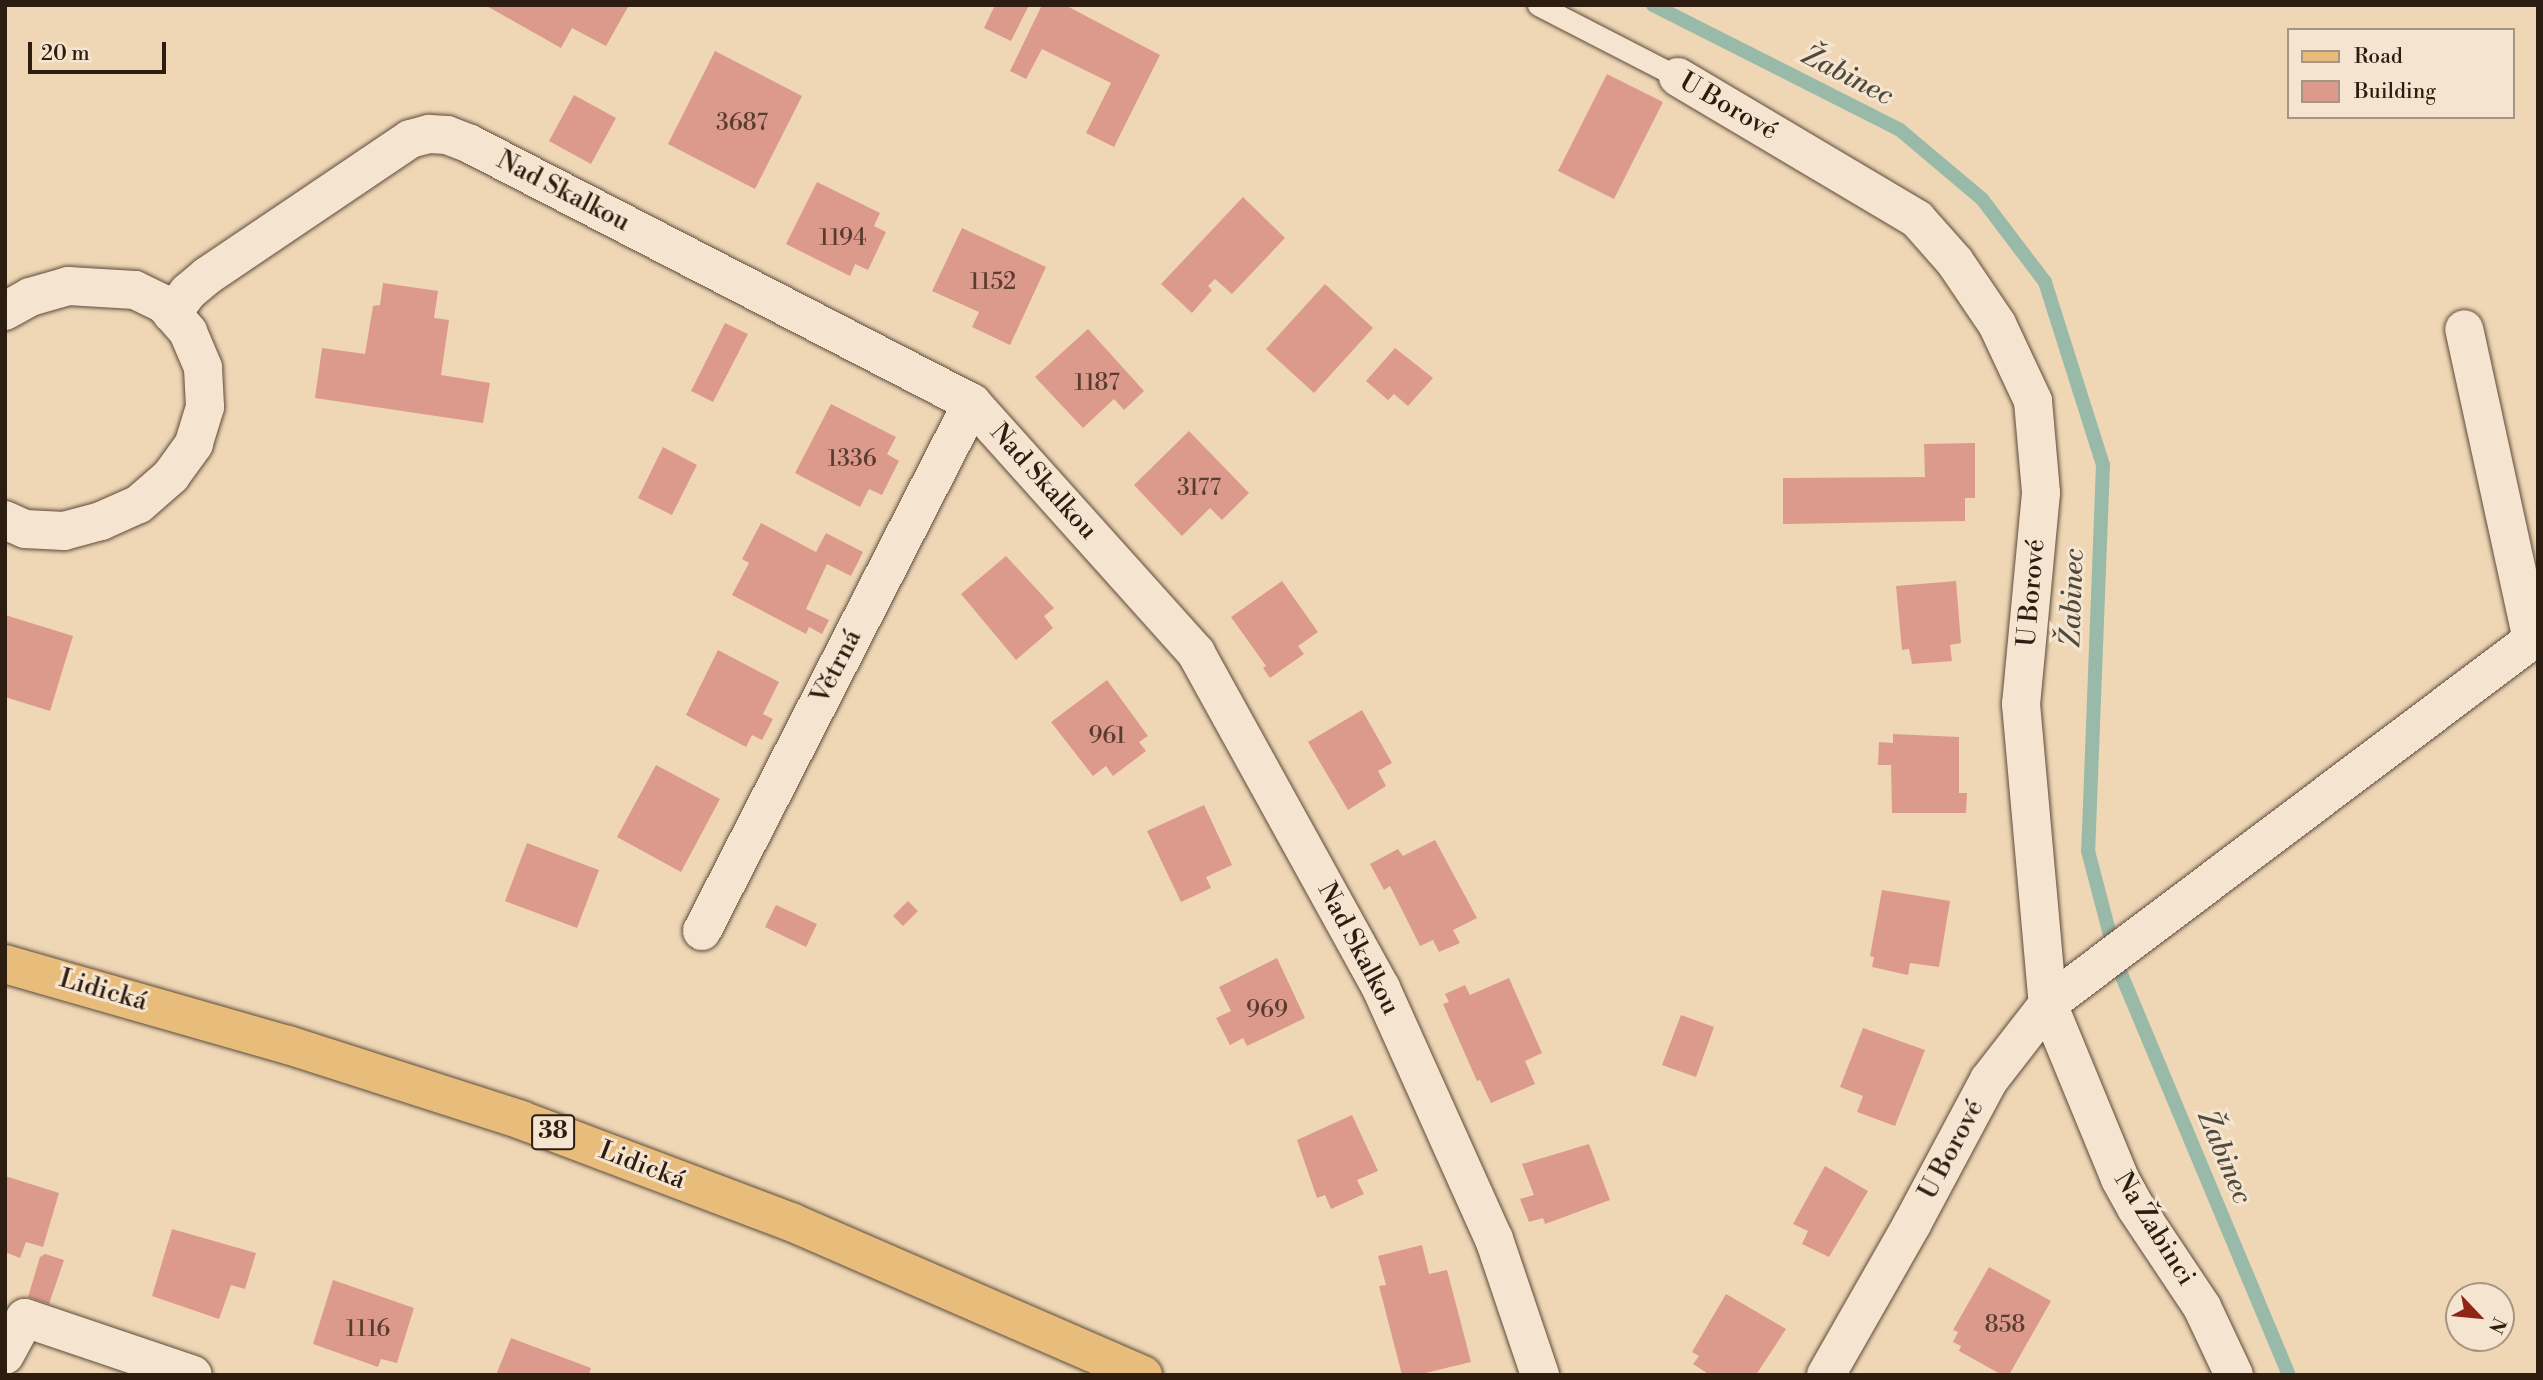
<!DOCTYPE html>
<html>
<head>
<meta charset="utf-8">
<style>
  body { margin:0 }
  #map { position:relative; width:2543px; height:1380px; overflow:hidden; background:#efd7b6; font-family:"Libre Bodoni",serif }
  div>[style] { position:absolute }
  .stream>* { height:14px; margin:-7px; padding:0 7px; transform-origin:7px; border-radius:7px; background:#9abaa9 }
  .building>* { inset:0; background:#dc9a8d }
  .roads { filter:drop-shadow(0 0 2px #5e4b3a) drop-shadow(0 0 2px #5e4b3a) }
  .service>* { height:21px; margin:-10.5px; padding:0 10.5px; transform-origin:10.5px; border-radius:10.5px; background:#f5e5d0 }
  .minor>* { height:38px; margin:-19px; padding:0 19px; transform-origin:19px; border-radius:19px; background:#f5e5d0 }
  .primary>* { height:38px; margin:-19px; padding:0 19px; transform-origin:19px; border-radius:19px; background:#e8bc7b }
  span { translate:-50% -50%; white-space:nowrap; text-align:center; line-height:1.15; -webkit-text-stroke:6px #f5e5d0; paint-order:stroke }
  .number-label { font-size:23px; color:#593c2f }
  .number-label span { -webkit-text-stroke-width:0 }
  .shield-label span { padding:2px 5px; background:#f5e5d0; border:2px solid; border-radius:5px; -webkit-text-stroke-width:0 }
  .shield-label { font-size:24px; color:#2d1c10; font-weight:700 }
  .street-label { font-size:26px; color:#2d1c10 }
  .water-label { font-size:28px; color:#4e4b3e; font-style:italic }
  .frame { position:absolute; inset:0; border:7px solid #2d1c10; pointer-events:none }
  .legend { position:absolute; left:2287px; top:28px; width:228px; height:91px; box-sizing:border-box; background:#f5e5d0; border:2px solid #a59583; margin:0; padding:9px 12px; list-style:none; font-size:21px; color:#2d1c10 }
  .legend li { display:flex; align-items:center; gap:14px; height:35px }
  .legend b { width:35px; border:2px solid #a59583 }
  .north { position:absolute; left:2445px; top:1282px; width:70px; height:70px; box-sizing:border-box; background:#f5e5d0; border:2px solid #a59583; border-radius:50%; rotate:116deg; font-size:19px; font-weight:700; line-height:28px; text-align:center; color:#2d1c10 }
  .north::after { content:''; display:block; margin:auto; width:24px; height:32px; background:#8f2418; clip-path:polygon(50% 0,100% 100%,50% 72%,0 100%) }
  .scale { position:absolute; left:28px; top:42px; width:138px; height:32px; box-sizing:border-box; border:4px solid #2d1c10; border-top:0; padding-left:9px; font-size:21px; line-height:24px; white-space:nowrap; color:#2d1c10; -webkit-text-stroke:5px #f5e5d0; paint-order:stroke }
</style>
</head>
<body>
<div id="map">
  <div class="stream">
    <div style="left:1653px;top:5px;width:277px;rotate:26.8deg"></div>
    <div style="left:1900px;top:130px;width:107px;rotate:40.1deg"></div>
    <div style="left:1982px;top:199px;width:104px;rotate:52.8deg"></div>
    <div style="left:2045px;top:282px;width:192px;rotate:72.4deg"></div>
    <div style="left:2103px;top:465px;width:386px;rotate:92.2deg"></div>
    <div style="left:2088px;top:851px;width:122px;rotate:75.3deg"></div>
    <div style="left:2119px;top:969px;width:440px;rotate:67.3deg"></div>
  </div>
  <div class="building">
    <div style="clip-path:polygon(485px 5px,629px 5px,606px 46px,572px 28px,561px 48px)"></div>
    <div style="clip-path:polygon(995px 5px,1029px 5px,1011px 41px,984px 28px)"></div>
    <div style="clip-path:polygon(1042px 5px,1065px 5px,1160px 55px,1114px 147px,1086px 133px,1111px 83px,1042px 49px,1026px 79px,1010px 71px)"></div>
    <div style="clip-path:polygon(715px 51px,802px 96px,755px 189px,668px 144px)"></div>
    <div style="clip-path:polygon(1607px 74px,1663px 102px,1614px 199px,1558px 171px)"></div>
    <div style="clip-path:polygon(574px 95px,616px 118px,591px 164px,549px 141px)"></div>
    <div style="clip-path:polygon(817px 182px,880px 213px,874px 226px,886px 232px,868px 270px,855px 264px,850px 276px,786px 244px)"></div>
    <div style="clip-path:polygon(1243px 197px,1285px 238px,1232px 294px,1215px 279px,1208px 286px,1212px 290px,1192px 313px,1161px 284px)"></div>
    <div style="clip-path:polygon(962px 228px,1046px 267px,1010px 345px,972px 327px,979px 312px,932px 291px)"></div>
    <div style="clip-path:polygon(383px 283px,438px 291px,434px 318px,449px 320px,441px 375px,490px 383px,483px 423px,315px 398px,322px 348px,365px 354px,373px 306px,380px 305px)"></div>
    <div style="clip-path:polygon(1325px 284px,1373px 328px,1314px 393px,1266px 349px)"></div>
    <div style="clip-path:polygon(725px 323px,748px 334px,713px 402px,691px 391px)"></div>
    <div style="clip-path:polygon(1088px 329px,1144px 391px,1124px 410px,1114px 399px,1083px 428px,1035px 377px)"></div>
    <div style="clip-path:polygon(1395px 348px,1433px 378px,1408px 406px,1394px 394px,1388px 400px,1366px 381px)"></div>
    <div style="clip-path:polygon(831px 404px,896px 437px,887px 454px,899px 461px,882px 495px,869px 489px,860px 507px,795px 473px)"></div>
    <div style="clip-path:polygon(1189px 431px,1249px 493px,1222px 520px,1210px 508px,1182px 536px,1134px 485px)"></div>
    <div style="clip-path:polygon(1975px 443px,1975px 498px,1965px 498px,1965px 521px,1783px 524px,1783px 478px,1925px 477px,1924px 444px)"></div>
    <div style="clip-path:polygon(663px 447px,697px 465px,672px 515px,638px 498px)"></div>
    <div style="clip-path:polygon(761px 523px,816px 552px,826px 533px,863px 552px,851px 576px,827px 564px,806px 609px,829px 620px,822px 634px,809px 627px,806px 634px,732px 595px,749px 563px,742px 559px)"></div>
    <div style="clip-path:polygon(1006px 556px,1054px 608px,1044px 616px,1053px 628px,1016px 660px,961px 594px)"></div>
    <div style="clip-path:polygon(1282px 581px,1318px 632px,1298px 646px,1304px 654px,1270px 678px,1263px 668px,1266px 666px,1231px 617px)"></div>
    <div style="clip-path:polygon(1956px 581px,1961px 643px,1950px 645px,1952px 661px,1912px 664px,1909px 649px,1902px 650px,1896px 586px)"></div>
    <div style="clip-path:polygon(5px 615px,73px 636px,50px 711px,5px 697px)"></div>
    <div style="clip-path:polygon(718px 650px,779px 682px,763px 714px,773px 719px,762px 740px,752px 735px,746px 747px,686px 715px)"></div>
    <div style="clip-path:polygon(1107px 680px,1148px 736px,1139px 742px,1146px 751px,1113px 776px,1106px 766px,1093px 776px,1051px 722px)"></div>
    <div style="clip-path:polygon(1362px 710px,1392px 763px,1378px 771px,1386px 786px,1348px 810px,1308px 742px)"></div>
    <div style="clip-path:polygon(1893px 734px,1959px 737px,1959px 793px,1967px 793px,1966px 813px,1892px 813px,1891px 765px,1878px 765px,1879px 742px,1893px 743px)"></div>
    <div style="clip-path:polygon(656px 765px,720px 799px,681px 872px,617px 837px)"></div>
    <div style="clip-path:polygon(1204px 805px,1232px 865px,1206px 877px,1211px 888px,1181px 902px,1147px 831px)"></div>
    <div style="clip-path:polygon(1435px 840px,1477px 918px,1453px 930px,1460px 943px,1439px 952px,1433px 940px,1420px 946px,1390px 886px,1384px 890px,1370px 864px,1398px 849px,1403px 856px)"></div>
    <div style="clip-path:polygon(527px 843px,599px 870px,577px 928px,505px 901px)"></div>
    <div style="clip-path:polygon(1882px 890px,1950px 901px,1939px 967px,1910px 963px,1908px 975px,1872px 967px,1874px 957px,1870px 956px)"></div>
    <div style="clip-path:polygon(908px 901px,918px 911px,903px 926px,893px 916px)"></div>
    <div style="clip-path:polygon(776px 905px,817px 924px,806px 947px,765px 927px)"></div>
    <div style="clip-path:polygon(1277px 958px,1305px 1018px,1247px 1046px,1243px 1038px,1230px 1045px,1216px 1018px,1231px 1011px,1219px 987px)"></div>
    <div style="clip-path:polygon(1509px 978px,1542px 1053px,1525px 1061px,1535px 1084px,1491px 1103px,1480px 1080px,1477px 1081px,1443px 1004px,1449px 1002px,1445px 994px,1465px 985px,1470px 995px)"></div>
    <div style="clip-path:polygon(1681px 1015px,1714px 1027px,1696px 1077px,1662px 1065px)"></div>
    <div style="clip-path:polygon(1863px 1028px,1925px 1050px,1895px 1126px,1857px 1112px,1863px 1096px,1840px 1087px)"></div>
    <div style="clip-path:polygon(1352px 1115px,1378px 1171px,1357px 1180px,1364px 1194px,1331px 1209px,1325px 1195px,1317px 1198px,1297px 1140px)"></div>
    <div style="clip-path:polygon(1589px 1144px,1610px 1200px,1545px 1224px,1543px 1218px,1529px 1222px,1520px 1199px,1534px 1195px,1522px 1164px)"></div>
    <div style="clip-path:polygon(1825px 1166px,1868px 1191px,1829px 1257px,1802px 1244px,1808px 1231px,1793px 1224px)"></div>
    <div style="clip-path:polygon(5px 1176px,59px 1193px,43px 1247px,26px 1242px,20px 1258px,5px 1252px)"></div>
    <div style="clip-path:polygon(172px 1229px,256px 1253px,245px 1289px,231px 1285px,219px 1319px,152px 1296px)"></div>
    <div style="clip-path:polygon(1422px 1245px,1429px 1274px,1447px 1270px,1471px 1362px,1417px 1375px,1402px 1375px,1379px 1286px,1386px 1285px,1378px 1256px)"></div>
    <div style="clip-path:polygon(45px 1254px,64px 1260px,49px 1304px,28px 1297px,40px 1257px)"></div>
    <div style="clip-path:polygon(1989px 1267px,2051px 1301px,2009px 1375px,2002px 1375px,1959px 1351px,1961px 1346px,1953px 1342px,1958px 1332px,1953px 1330px)"></div>
    <div style="clip-path:polygon(333px 1280px,414px 1308px,397px 1363px,381px 1359px,378px 1367px,313px 1344px)"></div>
    <div style="clip-path:polygon(1726px 1294px,1786px 1329px,1756px 1375px,1710px 1375px,1693px 1364px,1699px 1356px,1692px 1352px)"></div>
    <div style="clip-path:polygon(511px 1338px,591px 1368px,589px 1375px,496px 1375px)"></div>
  </div>
  <div class="roads">
    <div class="service">
      <div style="left:1538px;top:5px;width:157px;rotate:27.2deg"></div>
    </div>
    <div class="minor">
      <div style="left:1678px;top:77px;width:278px;rotate:30.7deg"></div>
      <div style="left:1917px;top:219px;width:57px;rotate:48.5deg"></div>
      <div style="left:1955px;top:262px;width:75px;rotate:55.9deg"></div>
      <div style="left:1997px;top:324px;width:85px;rotate:64.9deg"></div>
      <div style="left:2033px;top:401px;width:92px;rotate:85deg"></div>
      <div style="left:2041px;top:493px;width:212px;rotate:95.4deg"></div>
      <div style="left:2021px;top:704px;width:301px;rotate:84.9deg"></div>
      <div style="left:2048px;top:1004px;width:189px;rotate:67.6deg"></div>
      <div style="left:2120px;top:1179px;width:33px;rotate:61deg"></div>
      <div style="left:2136px;top:1208px;width:119px;rotate:56.3deg"></div>
      <div style="left:2202px;top:1307px;width:75px;rotate:64.8deg"></div>
      <div style="left:5px;top:311px;width:29px;rotate:-29deg"></div>
      <div style="left:30px;top:297px;width:40px;rotate:-16deg"></div>
      <div style="left:68px;top:286px;width:67px;rotate:3.4deg"></div>
      <div style="left:135px;top:290px;width:32px;rotate:26deg"></div>
      <div style="left:164px;top:304px;width:37px;rotate:49deg"></div>
      <div style="left:188px;top:332px;width:39px;rotate:67deg"></div>
      <div style="left:203px;top:368px;width:39px;rotate:87deg"></div>
      <div style="left:205px;top:407px;width:39px;rotate:107deg"></div>
      <div style="left:194px;top:444px;width:39px;rotate:126deg"></div>
      <div style="left:171px;top:476px;width:43px;rotate:138.8deg"></div>
      <div style="left:139px;top:504px;width:42px;rotate:155.9deg"></div>
      <div style="left:101px;top:521px;width:38px;rotate:165deg"></div>
      <div style="left:64px;top:531px;width:39px;rotate:-177deg"></div>
      <div style="left:25px;top:529px;width:22px;rotate:-156deg"></div>
      <div style="left:172px;top:314px;width:27px;rotate:-54deg"></div>
      <div style="left:188px;top:292px;width:25px;rotate:-40deg"></div>
      <div style="left:207px;top:276px;width:245px;rotate:-34deg"></div>
      <div style="left:410px;top:139px;width:20px;rotate:-15deg"></div>
      <div style="left:429px;top:134px;width:18px;rotate:3deg"></div>
      <div style="left:447px;top:135px;width:25px;rotate:21deg"></div>
      <div style="left:470px;top:144px;width:565px;rotate:27.29deg"></div>
      <div style="left:972px;top:403px;width:336px;rotate:48.1deg"></div>
      <div style="left:1196px;top:653px;width:383px;rotate:61.1deg"></div>
      <div style="left:1381px;top:988px;width:275px;rotate:65.8deg"></div>
      <div style="left:1494px;top:1239px;width:144px;rotate:71.3deg"></div>
      <div style="left:702px;top:931px;width:593px;rotate:-62.92deg"></div>
      <div style="left:5px;top:1355px;width:42px;rotate:-61.6deg"></div>
      <div style="left:25px;top:1318px;width:177px;rotate:18.7deg"></div>
      <div style="left:1826px;top:1375px;width:174px;rotate:-60.3deg"></div>
      <div style="left:1912px;top:1224px;width:163px;rotate:-61.9deg"></div>
      <div style="left:1989px;top:1080px;width:96px;rotate:-52.2deg"></div>
      <div style="left:2048px;top:1004px;width:606px;rotate:-36.95deg"></div>
      <div style="left:2532px;top:640px;width:318px;rotate:-102.3deg"></div>
    </div>
    <div class="primary">
      <div style="left:5px;top:964px;width:294px;rotate:16deg"></div>
      <div style="left:288px;top:1045px;width:245px;rotate:17.8deg"></div>
      <div style="left:521px;top:1120px;width:289px;rotate:20.7deg"></div>
      <div style="left:791px;top:1222px;width:384px;rotate:23.5deg"></div>
    </div>
  </div>
  <div class="number-label">
    <span style="left:742px;top:123px">3687</span>
    <span style="left:843px;top:238px">1194</span>
    <span style="left:993px;top:282px">1152</span>
    <span style="left:1097px;top:383px">1187</span>
    <span style="left:852px;top:459px">1336</span>
    <span style="left:1199px;top:488px">3177</span>
    <span style="left:1107px;top:736px">961</span>
    <span style="left:1267px;top:1010px">969</span>
    <span style="left:2005px;top:1325px">858</span>
    <span style="left:368px;top:1329px">1116</span>
  </div>
  <div class="shield-label">
    <span style="left:553px;top:1132px">38</span>
  </div>
  <div class="street-label">
    <span style="left:1728px;top:107px;rotate:30deg">U Borové</span>
    <span style="left:563px;top:192px;rotate:27deg">Nad Skalkou</span>
    <span style="left:1043px;top:482px;rotate:48deg">Nad Skalkou</span>
    <span style="left:2032px;top:593px;rotate:-85deg">U Borové</span>
    <span style="left:837px;top:667px;rotate:-63deg">Větrná</span>
    <span style="left:1358px;top:949px;rotate:62deg">Nad Skalkou</span>
    <span style="left:103px;top:991px;rotate:16deg">Lidická</span>
    <span style="left:1952px;top:1150px;rotate:-62deg">U Borové</span>
    <span style="left:642px;top:1166px;rotate:21deg">Lidická</span>
    <span style="left:2154px;top:1229px;rotate:58deg">Na Žabinci</span>
  </div>
  <div class="water-label">
    <span style="left:1847px;top:76px;rotate:27deg">Žabinec</span>
    <span style="left:2073px;top:598px;rotate:-88deg">Žabinec</span>
    <span style="left:2224px;top:1157px;rotate:67deg">Žabinec</span>
  </div>
  <div class="frame"></div>
  <ul class="legend">
  <li><b style="height:9px;background:#e8bc7b"></b>Road</li>
  <li><b style="height:19px;background:#dc9a8d"></b>Building</li>
  </ul>
  <div class="north">N</div>
  <div class="scale">20 m</div>
</div>
</body>
</html>
